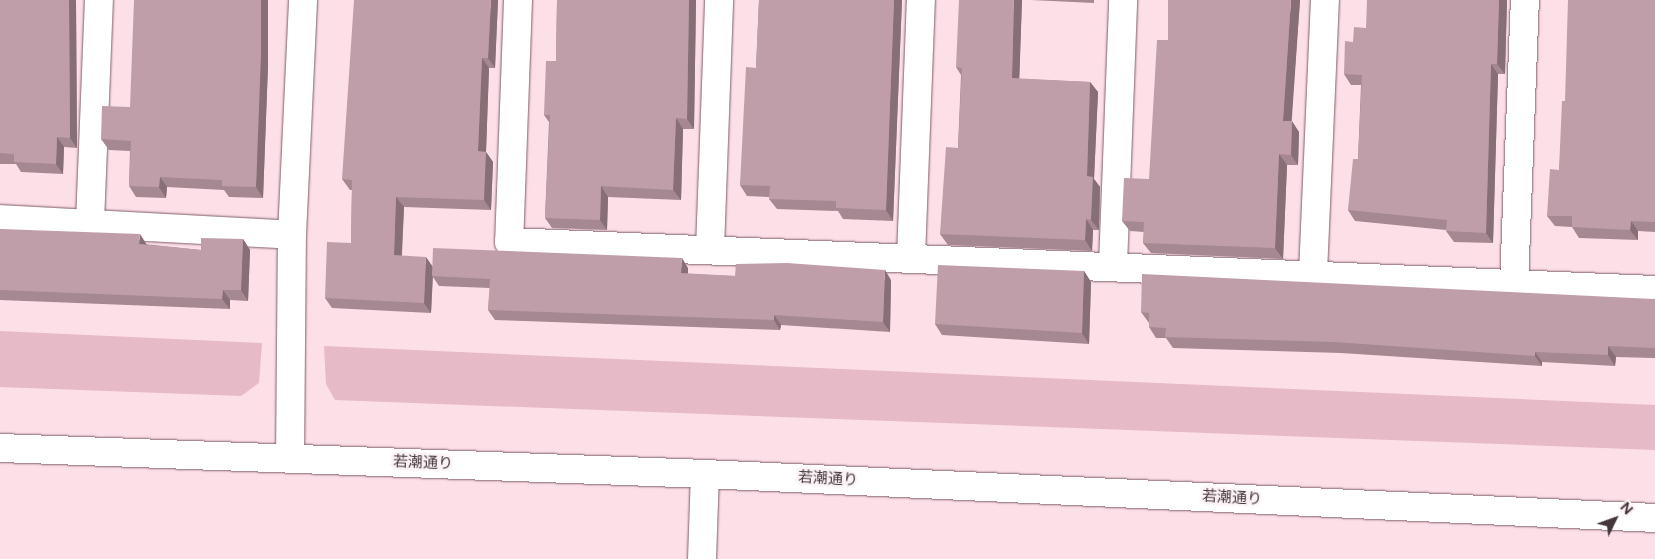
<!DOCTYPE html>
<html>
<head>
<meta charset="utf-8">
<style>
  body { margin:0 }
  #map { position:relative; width:1655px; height:559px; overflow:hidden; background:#fddfe8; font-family:Figtree,"Noto Sans JP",sans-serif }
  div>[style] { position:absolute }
  .green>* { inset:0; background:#e7bac8 }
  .roads { filter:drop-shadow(0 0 1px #7e5e69) drop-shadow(0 0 1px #7e5e69) }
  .street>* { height:28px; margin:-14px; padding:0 14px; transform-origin:14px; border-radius:14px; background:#fff }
  .secondary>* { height:28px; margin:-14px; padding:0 14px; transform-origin:14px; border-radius:14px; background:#fff }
  .wall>* { inset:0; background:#a58891 }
  .shaded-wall>* { inset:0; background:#866f76 }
  .building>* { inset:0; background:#c09ea9 }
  span { translate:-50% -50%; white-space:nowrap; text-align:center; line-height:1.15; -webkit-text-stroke:5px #fbf3f5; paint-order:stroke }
  .street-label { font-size:15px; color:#45363b }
  .north { position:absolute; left:1590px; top:494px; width:50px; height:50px; -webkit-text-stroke:4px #fbf3f5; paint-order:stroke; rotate:48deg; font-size:14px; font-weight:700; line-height:20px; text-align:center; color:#45363b }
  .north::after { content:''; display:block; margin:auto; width:18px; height:22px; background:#45363b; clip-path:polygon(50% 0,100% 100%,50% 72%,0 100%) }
</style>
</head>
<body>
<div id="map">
  <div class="green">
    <div style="clip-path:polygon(0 331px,262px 343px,259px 383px,241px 396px,0 387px)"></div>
    <div style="clip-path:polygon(324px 346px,1655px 405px,1655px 450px,335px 400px,326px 384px)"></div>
  </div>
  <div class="roads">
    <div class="street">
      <div style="left:518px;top:0;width:242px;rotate:92.1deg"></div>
      <div style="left:509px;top:242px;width:1147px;rotate:2.4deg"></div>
      <div style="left:0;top:219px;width:292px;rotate:3.1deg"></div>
      <div style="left:90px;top:222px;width:222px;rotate:-87.7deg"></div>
      <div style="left:710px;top:249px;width:249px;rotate:-87.9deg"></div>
      <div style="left:911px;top:257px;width:257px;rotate:-87.8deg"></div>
      <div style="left:1113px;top:265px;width:265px;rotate:-87.8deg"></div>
      <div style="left:1313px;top:273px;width:273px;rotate:-87.5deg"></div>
      <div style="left:1514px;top:284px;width:284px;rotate:-87.8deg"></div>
      <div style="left:290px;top:458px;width:223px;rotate:-89.5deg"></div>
      <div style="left:292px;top:235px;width:235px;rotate:-87.3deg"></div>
    </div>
    <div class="secondary">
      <div style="left:0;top:448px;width:705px;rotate:2.11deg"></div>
      <div style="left:705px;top:474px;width:951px;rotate:2.65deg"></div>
      <div style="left:702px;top:559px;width:85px;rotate:-88deg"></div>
    </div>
  </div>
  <div class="wall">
    <div style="clip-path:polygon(0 0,76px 0,77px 148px,64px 147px,63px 174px,21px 172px,16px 164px,0 164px)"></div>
    <div style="clip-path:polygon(498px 0,495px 68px,489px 68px,486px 152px,493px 162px,491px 210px,404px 207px,402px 256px,433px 267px,688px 268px,688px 274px,735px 276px,891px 280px,890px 332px,781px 325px,780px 330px,495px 320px,488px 310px,490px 288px,439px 286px,433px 277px,431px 313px,332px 308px,325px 298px,351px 243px,352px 190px,350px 190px,342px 179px)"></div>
    <div style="clip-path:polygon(557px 0,696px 0,694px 129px,683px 129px,681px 200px,608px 197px,607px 230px,552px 228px,545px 218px,549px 122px,544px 115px,556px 61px)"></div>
    <div style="clip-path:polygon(759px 0,902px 0,893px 221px,843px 219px,838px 211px,777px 209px,769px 199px,769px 197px,747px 196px,740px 185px,756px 68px)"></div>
    <div style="clip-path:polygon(1022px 0,1019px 79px,1090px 82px,1098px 92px,1094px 179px,1100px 187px,1099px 230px,1093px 230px,1092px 251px,948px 245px,940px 234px,958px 148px,961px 75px,956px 67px)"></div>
    <div style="clip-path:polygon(1031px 0,1094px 0,1094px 3px)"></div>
    <div style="clip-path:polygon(1300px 0,1291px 121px,1299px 132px,1298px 165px,1287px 165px,1283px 259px,1151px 253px,1143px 243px,1144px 232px,1130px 231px,1122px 221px,1149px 179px)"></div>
    <div style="clip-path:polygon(1507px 0,1505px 74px,1498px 74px,1493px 243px,1454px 242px,1446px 231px,1446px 230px,1355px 221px,1348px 210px,1358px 159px,1361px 85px,1351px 85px,1344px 74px,1353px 42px,1366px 28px)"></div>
    <div style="clip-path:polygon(1655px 0,1655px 232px,1638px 231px,1638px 240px,1579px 238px,1572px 227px,1555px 226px,1547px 216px,1559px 170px,1565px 101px)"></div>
    <div style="clip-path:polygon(268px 65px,263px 198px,229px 197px,224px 190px,167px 187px,166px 198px,136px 197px,129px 186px,130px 151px,109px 150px,101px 139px,130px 107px)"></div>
    <div style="clip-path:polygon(0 229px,201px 250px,243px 239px,250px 250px,248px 301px,230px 300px,230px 309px,0 300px)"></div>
    <div style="clip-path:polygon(1084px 271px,1091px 282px,1089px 344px,942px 335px,935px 324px)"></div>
    <div style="clip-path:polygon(1655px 299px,1655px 358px,1616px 357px,1615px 366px,1542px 362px,1542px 366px,1341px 353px,1173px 348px,1166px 338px,1156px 338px,1149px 327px,1149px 323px,1141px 312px)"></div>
  </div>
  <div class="shaded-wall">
    <div style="clip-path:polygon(69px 0,76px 0,77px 148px,70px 138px)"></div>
    <div style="clip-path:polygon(261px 0,268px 0,268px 65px,263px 198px,256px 187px)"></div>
    <div style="clip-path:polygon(491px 0,498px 0,495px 68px,488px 58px)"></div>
    <div style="clip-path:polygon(689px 0,696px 0,694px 129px,687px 119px)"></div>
    <div style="clip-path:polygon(894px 0,902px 0,893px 221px,886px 210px)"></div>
    <div style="clip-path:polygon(1014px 0,1022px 0,1019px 89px,1012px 78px)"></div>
    <div style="clip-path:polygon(1291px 0,1300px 0,1291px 131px,1283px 121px)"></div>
    <div style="clip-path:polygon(1499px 0,1507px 0,1505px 74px,1497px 64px)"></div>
    <div style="clip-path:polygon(482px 58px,489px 68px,486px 152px,493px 162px,491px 210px,484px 200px,478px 151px)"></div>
    <div style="clip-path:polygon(1491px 64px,1498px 74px,1493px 243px,1486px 233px)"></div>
    <div style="clip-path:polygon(1090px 82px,1098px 92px,1094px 179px,1100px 187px,1099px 230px,1091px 220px,1087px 176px)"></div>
    <div style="clip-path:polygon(676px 118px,683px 129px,681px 200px,673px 190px)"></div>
    <div style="clip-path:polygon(1292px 121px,1299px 132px,1298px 165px,1291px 155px)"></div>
    <div style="clip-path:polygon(57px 137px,64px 147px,63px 174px,56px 164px)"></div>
    <div style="clip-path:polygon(1279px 154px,1287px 165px,1283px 259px,1275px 248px)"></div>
    <div style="clip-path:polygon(160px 177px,167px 187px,166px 198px,159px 187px)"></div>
    <div style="clip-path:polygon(601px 186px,608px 197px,607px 230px,600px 220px)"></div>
    <div style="clip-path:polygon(396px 197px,404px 207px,401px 266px,394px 255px)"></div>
    <div style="clip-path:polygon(1086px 219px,1093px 230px,1092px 251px,1085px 240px)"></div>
    <div style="clip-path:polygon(1631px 221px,1638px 231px,1638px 240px,1630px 230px)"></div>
    <div style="clip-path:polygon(140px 234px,147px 245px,139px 244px)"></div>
    <div style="clip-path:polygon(243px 239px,250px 250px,248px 301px,241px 290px)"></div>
    <div style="clip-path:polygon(426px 257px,433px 267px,431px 313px,424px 303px)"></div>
    <div style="clip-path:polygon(682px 258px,688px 268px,688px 283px,681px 273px)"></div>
    <div style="clip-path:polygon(885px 270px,891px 280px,890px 332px,883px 322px)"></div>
    <div style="clip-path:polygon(1084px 271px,1091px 282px,1089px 344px,1082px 333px)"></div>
    <div style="clip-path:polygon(223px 290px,230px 300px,230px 309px,222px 299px)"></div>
    <div style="clip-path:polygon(774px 315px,781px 325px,780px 330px,774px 320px)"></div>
    <div style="clip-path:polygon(1608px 346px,1616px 357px,1615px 366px,1608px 355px)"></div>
    <div style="clip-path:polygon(1535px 352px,1542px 362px,1542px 366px,1535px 356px)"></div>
  </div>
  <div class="building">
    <div style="clip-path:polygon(0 0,69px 0,70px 138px,57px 137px,56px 164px,14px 162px,14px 154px,0 153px)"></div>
    <div style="clip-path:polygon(134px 0,261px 0,261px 55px,256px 187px,222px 186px,222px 180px,160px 177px,159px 187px,129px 186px,131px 141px,101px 139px,102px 106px,130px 107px)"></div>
    <div style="clip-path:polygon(354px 0,491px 0,488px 58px,482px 58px,478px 151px,486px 152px,484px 200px,396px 197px,394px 255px,426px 257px,424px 303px,325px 298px,327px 242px,351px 243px,352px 180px,342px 179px)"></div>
    <div style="clip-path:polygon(557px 0,689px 0,687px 119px,676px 118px,673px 190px,601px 186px,600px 220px,545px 218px,550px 115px,544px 115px,546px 61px,556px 61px)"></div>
    <div style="clip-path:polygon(759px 0,894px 0,886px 210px,836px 208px,836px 201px,769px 199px,770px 186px,740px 185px,746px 67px,756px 68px)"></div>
    <div style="clip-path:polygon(959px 0,1014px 0,1012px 78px,1090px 82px,1087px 176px,1093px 177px,1091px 220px,1086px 219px,1085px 240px,940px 234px,946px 147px,958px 148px,962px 68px,956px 67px)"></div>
    <div style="clip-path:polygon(1168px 0,1291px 0,1283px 121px,1292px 121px,1291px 155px,1279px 154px,1275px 248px,1143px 243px,1144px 222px,1122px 221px,1124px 178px,1149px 179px,1157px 40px,1168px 40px)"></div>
    <div style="clip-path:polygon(1367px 0,1499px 0,1497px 64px,1491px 64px,1486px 233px,1446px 231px,1447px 220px,1348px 210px,1353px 159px,1358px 159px,1362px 75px,1344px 74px,1345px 41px,1353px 42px,1354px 27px,1366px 28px)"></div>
    <div style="clip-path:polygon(1568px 0,1655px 0,1655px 222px,1631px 221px,1630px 230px,1572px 227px,1572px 216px,1547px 216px,1550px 169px,1559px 170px,1562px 101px,1565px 101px)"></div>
    <div style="clip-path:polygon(0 229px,140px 234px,139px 244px,201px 250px,201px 238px,243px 239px,241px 290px,223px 290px,222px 299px,0 290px)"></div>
    <div style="clip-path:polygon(433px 248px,682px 258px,681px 273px,735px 276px,736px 264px,787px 263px,885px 270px,883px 322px,774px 315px,774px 320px,488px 310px,490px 279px,432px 276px)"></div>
    <div style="clip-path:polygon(938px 265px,1084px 271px,1082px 333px,935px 324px)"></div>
    <div style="clip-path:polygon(1142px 274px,1655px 299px,1655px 348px,1608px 346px,1608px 355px,1535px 352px,1535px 356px,1334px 342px,1165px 337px,1166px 328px,1149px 327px,1149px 313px,1141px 312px)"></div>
  </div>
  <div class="street-label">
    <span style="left:423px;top:463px;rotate:2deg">若潮通り</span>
    <span style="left:828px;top:479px;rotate:3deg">若潮通り</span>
    <span style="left:1232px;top:498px;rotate:3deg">若潮通り</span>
  </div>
  <div class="north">N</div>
</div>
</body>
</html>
